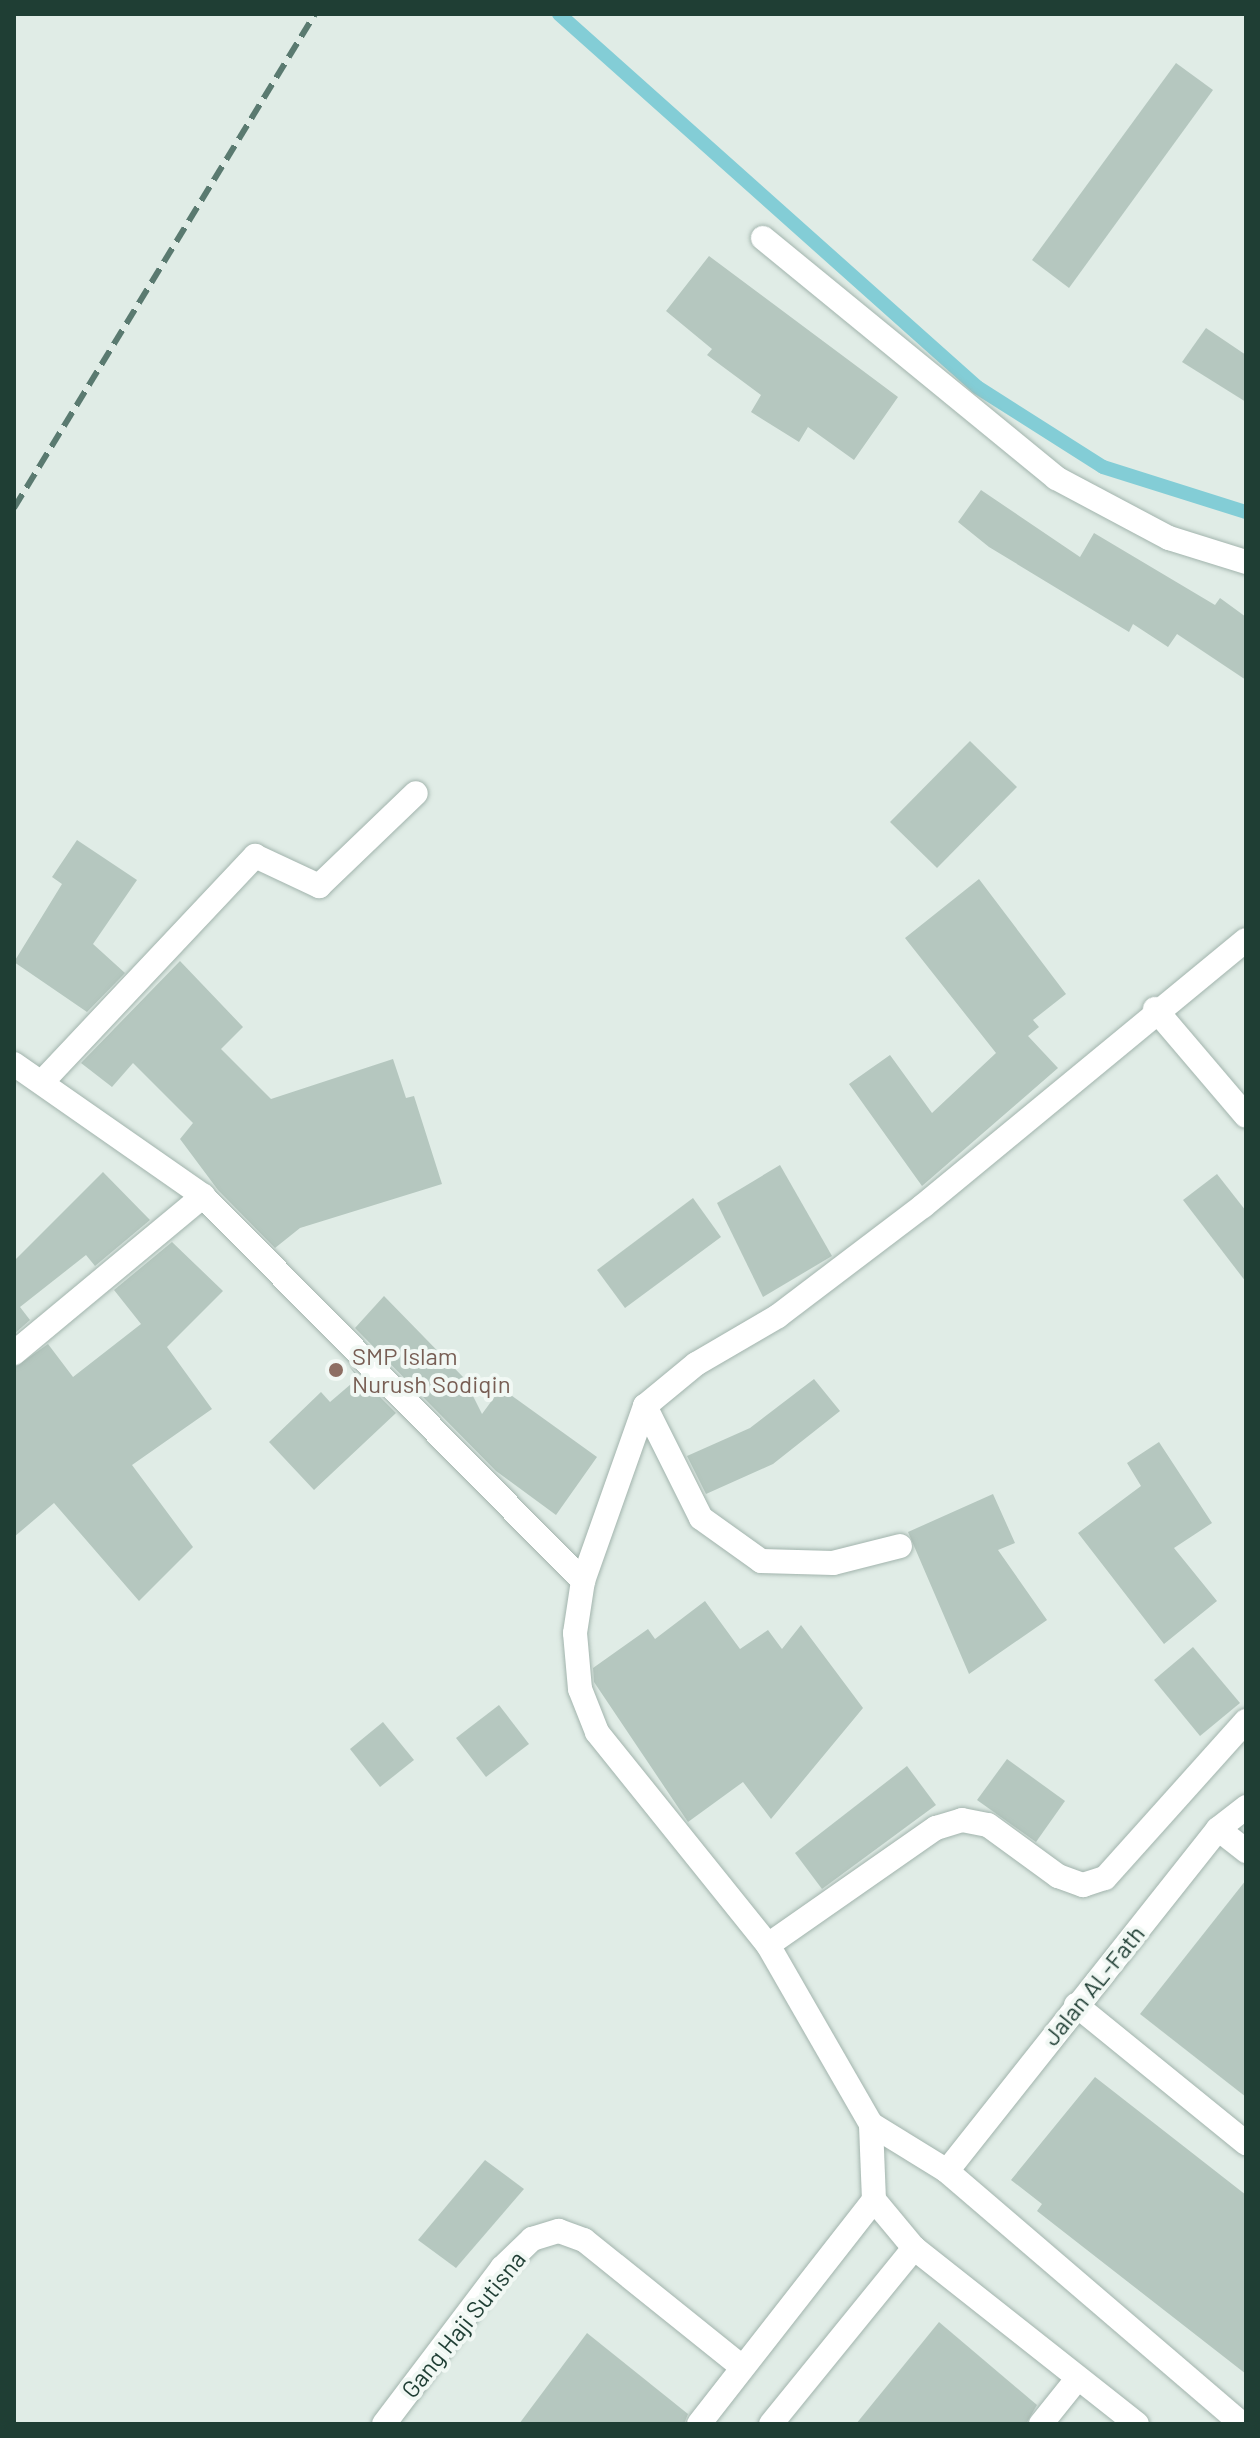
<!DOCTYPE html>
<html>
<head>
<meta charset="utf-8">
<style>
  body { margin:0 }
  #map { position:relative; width:1260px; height:2438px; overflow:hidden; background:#e0ece6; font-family:Barlow,sans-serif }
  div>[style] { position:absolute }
  .stream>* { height:14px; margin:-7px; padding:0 7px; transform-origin:7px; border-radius:7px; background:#83cdd6 }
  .building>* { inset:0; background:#b5c7bf }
  .roads { filter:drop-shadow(0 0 2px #a2b4ad) drop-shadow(0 0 2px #a2b4ad) }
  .minor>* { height:24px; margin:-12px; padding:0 12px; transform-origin:12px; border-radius:12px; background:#fff }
  .rail>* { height:6px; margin-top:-3px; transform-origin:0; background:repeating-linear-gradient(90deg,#5a7a70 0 16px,transparent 0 24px) }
  .dots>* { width:22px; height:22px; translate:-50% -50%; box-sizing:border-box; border:4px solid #f1f8f4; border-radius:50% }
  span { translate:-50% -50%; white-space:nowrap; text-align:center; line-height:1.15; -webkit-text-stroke:8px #f1f8f4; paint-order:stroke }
  .education-label { font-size:24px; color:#785e54 }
  .left { translate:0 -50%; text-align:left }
  .street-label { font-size:24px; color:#1f3e34 }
  .frame { position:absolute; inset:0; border:16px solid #1f3e34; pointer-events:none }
</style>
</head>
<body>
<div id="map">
  <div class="stream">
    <div style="left:559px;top:14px;width:560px;rotate:41.74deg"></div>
    <div style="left:977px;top:387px;width:149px;rotate:32.4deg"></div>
    <div style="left:1103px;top:467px;width:150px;rotate:17.5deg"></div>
  </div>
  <div class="building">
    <div style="clip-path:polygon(1176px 63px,1213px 90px,1069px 288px,1032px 260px)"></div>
    <div style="clip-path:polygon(709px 256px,898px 397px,854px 460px,808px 427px,799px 442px,751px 412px,761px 395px,707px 355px,712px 349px,666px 311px)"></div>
    <div style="clip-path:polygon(1206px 328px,1246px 355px,1246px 402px,1182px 362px)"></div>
    <div style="clip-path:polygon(981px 490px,1080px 557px,1094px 533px,1215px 605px,1220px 598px,1246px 617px,1246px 680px,1177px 634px,1168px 647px,1133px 624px,1129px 632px,989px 547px,958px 522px)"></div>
    <div style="clip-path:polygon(970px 741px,1017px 787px,937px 868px,890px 822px)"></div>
    <div style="clip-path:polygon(77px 840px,137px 880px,93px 944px,125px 973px,87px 1012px,14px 962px,62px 884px,52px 877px)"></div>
    <div style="clip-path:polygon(979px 879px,1066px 994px,1033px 1020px,1039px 1027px,1028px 1036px,1058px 1068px,922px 1186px,849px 1084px,890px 1055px,932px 1113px,996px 1053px,905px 938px)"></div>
    <div style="clip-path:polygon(180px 961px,243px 1027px,221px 1049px,271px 1099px,393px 1059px,406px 1098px,414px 1096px,442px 1184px,300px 1228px,275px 1248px,218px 1190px,180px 1139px,193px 1123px,133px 1063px,112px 1087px,81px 1063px)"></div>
    <div style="clip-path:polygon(780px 1165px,832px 1256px,763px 1297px,717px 1203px)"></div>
    <div style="clip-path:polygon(103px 1172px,150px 1220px,95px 1266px,86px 1255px,20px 1307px,30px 1320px,14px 1334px,14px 1261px)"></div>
    <div style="clip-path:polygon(1217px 1174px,1246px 1211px,1246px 1282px,1183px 1200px)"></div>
    <div style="clip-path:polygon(693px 1198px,721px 1237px,625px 1308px,597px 1270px)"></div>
    <div style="clip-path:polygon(172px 1242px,223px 1291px,167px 1347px,212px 1409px,132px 1465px,193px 1547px,139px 1601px,54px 1503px,14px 1537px,14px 1368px,48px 1344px,73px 1377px,141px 1324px,114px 1290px)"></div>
    <div style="clip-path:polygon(384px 1296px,464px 1378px,482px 1414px,501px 1388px,597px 1457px,556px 1515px,496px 1471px,355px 1328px)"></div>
    <div style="clip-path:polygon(349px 1366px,396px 1413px,314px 1490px,269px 1442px,321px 1392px,330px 1402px,358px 1378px)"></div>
    <div style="clip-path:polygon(814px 1379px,840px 1411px,773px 1464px,706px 1494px,687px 1456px,750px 1428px)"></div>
    <div style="clip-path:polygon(1159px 1442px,1212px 1523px,1174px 1548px,1217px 1601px,1164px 1644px,1078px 1533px,1141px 1486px,1127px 1463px)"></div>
    <div style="clip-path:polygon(993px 1494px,1015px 1543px,998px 1550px,1047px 1620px,969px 1674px,908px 1532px)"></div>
    <div style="clip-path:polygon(705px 1601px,740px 1649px,768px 1630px,782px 1649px,801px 1625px,863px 1708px,771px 1819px,743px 1782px,688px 1822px,594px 1682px,593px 1668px,648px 1629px,655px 1639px)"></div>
    <div style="clip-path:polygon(1193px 1647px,1240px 1703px,1200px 1736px,1154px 1680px)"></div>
    <div style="clip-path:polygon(499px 1705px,529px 1744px,486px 1777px,456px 1738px)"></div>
    <div style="clip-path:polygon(383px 1722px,414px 1760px,380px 1787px,350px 1749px)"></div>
    <div style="clip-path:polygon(1007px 1759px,1065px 1801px,1036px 1842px,977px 1800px)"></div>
    <div style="clip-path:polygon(907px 1766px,936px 1805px,822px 1889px,795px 1853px)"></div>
    <div style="clip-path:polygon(1246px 1880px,1246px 2097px,1140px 2014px)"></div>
    <div style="clip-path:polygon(1095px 2077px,1246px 2195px,1246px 2374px,1037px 2211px,1042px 2204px,1011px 2180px)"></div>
    <div style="clip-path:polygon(485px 2160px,524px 2189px,456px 2268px,418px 2240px)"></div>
    <div style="clip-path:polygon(939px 2322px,1037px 2405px,1026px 2424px,856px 2424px)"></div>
    <div style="clip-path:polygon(587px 2333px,688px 2414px,684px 2424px,519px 2424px)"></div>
  </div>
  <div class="roads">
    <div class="minor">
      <div style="left:763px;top:238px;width:379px;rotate:39.3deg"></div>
      <div style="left:1056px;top:478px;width:128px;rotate:28deg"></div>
      <div style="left:1169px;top:538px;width:81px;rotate:17.3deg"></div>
      <div style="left:1155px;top:1009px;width:140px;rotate:49.6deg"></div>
      <div style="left:14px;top:1064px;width:231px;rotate:34.9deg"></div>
      <div style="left:203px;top:1196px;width:541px;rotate:45.37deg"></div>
      <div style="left:44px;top:1080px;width:308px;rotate:-46.7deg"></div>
      <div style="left:255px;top:856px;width:71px;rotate:25.1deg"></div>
      <div style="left:319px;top:886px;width:134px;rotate:-43.8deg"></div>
      <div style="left:14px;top:1353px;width:246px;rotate:-39.7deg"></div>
      <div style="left:645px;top:1406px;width:125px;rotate:63.4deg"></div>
      <div style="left:701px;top:1518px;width:74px;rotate:35.6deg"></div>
      <div style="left:761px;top:1561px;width:72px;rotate:1.6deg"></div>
      <div style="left:833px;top:1563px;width:69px;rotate:-14.2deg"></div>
      <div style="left:1218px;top:1829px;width:36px;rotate:38deg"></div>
      <div style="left:768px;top:1945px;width:205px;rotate:-34.9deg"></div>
      <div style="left:936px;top:1828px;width:27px;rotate:-17deg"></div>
      <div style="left:962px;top:1820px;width:26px;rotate:11deg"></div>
      <div style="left:988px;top:1825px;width:87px;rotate:36.1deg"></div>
      <div style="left:1058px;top:1876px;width:27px;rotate:20deg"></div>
      <div style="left:1083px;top:1885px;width:23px;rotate:-18deg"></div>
      <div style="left:1105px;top:1878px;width:211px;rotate:-48.1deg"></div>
      <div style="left:1076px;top:2005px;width:219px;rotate:39.1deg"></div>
      <div style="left:947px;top:2171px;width:436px;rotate:-51.6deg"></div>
      <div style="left:1218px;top:1829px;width:36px;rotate:-38deg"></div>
      <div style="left:874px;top:2200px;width:62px;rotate:50.2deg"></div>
      <div style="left:914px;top:2248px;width:284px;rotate:38.3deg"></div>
      <div style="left:384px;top:2424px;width:196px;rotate:-52.9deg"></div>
      <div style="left:502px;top:2268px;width:42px;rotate:-44deg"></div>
      <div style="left:532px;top:2239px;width:28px;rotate:-17deg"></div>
      <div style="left:559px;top:2231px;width:27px;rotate:20deg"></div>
      <div style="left:584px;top:2240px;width:203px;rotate:38.8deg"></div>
      <div style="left:699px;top:2424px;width:284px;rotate:-52deg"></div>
      <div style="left:874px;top:2200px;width:76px;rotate:-92.3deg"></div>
      <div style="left:771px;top:2424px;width:227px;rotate:-50.9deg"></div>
      <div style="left:1041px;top:2424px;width:58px;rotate:-51.3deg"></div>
      <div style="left:1242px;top:2424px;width:389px;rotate:-139.4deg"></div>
      <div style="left:947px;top:2171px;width:89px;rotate:-148.3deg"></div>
      <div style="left:871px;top:2124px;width:207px;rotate:-119.9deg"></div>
      <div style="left:768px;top:1945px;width:273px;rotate:-128.8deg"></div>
      <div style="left:597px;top:1732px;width:46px;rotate:-111.6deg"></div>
      <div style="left:580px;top:1689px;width:56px;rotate:-95.1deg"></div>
      <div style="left:575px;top:1633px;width:53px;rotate:-81.3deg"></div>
      <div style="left:583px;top:1581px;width:186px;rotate:-70.5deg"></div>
      <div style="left:645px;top:1406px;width:66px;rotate:-39.5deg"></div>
      <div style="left:696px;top:1364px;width:95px;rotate:-30.3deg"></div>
      <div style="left:778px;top:1316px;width:182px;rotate:-37.2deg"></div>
      <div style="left:923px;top:1206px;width:418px;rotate:-39.5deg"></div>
    </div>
  </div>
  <div class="rail">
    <div style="left:14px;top:508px;width:578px;rotate:-58.65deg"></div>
  </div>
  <div class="dots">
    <div style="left:336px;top:1370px;background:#8d6e63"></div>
  </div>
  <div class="education-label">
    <span class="left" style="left:352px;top:1370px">SMP Islam<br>Nurush Sodiqin</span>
  </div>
  <div class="street-label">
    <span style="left:1093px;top:1985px;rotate:-51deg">Jalan AL-Fath</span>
    <span style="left:463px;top:2324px;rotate:-51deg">Gang Haji Sutisna</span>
  </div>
  <div class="frame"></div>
</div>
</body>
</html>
